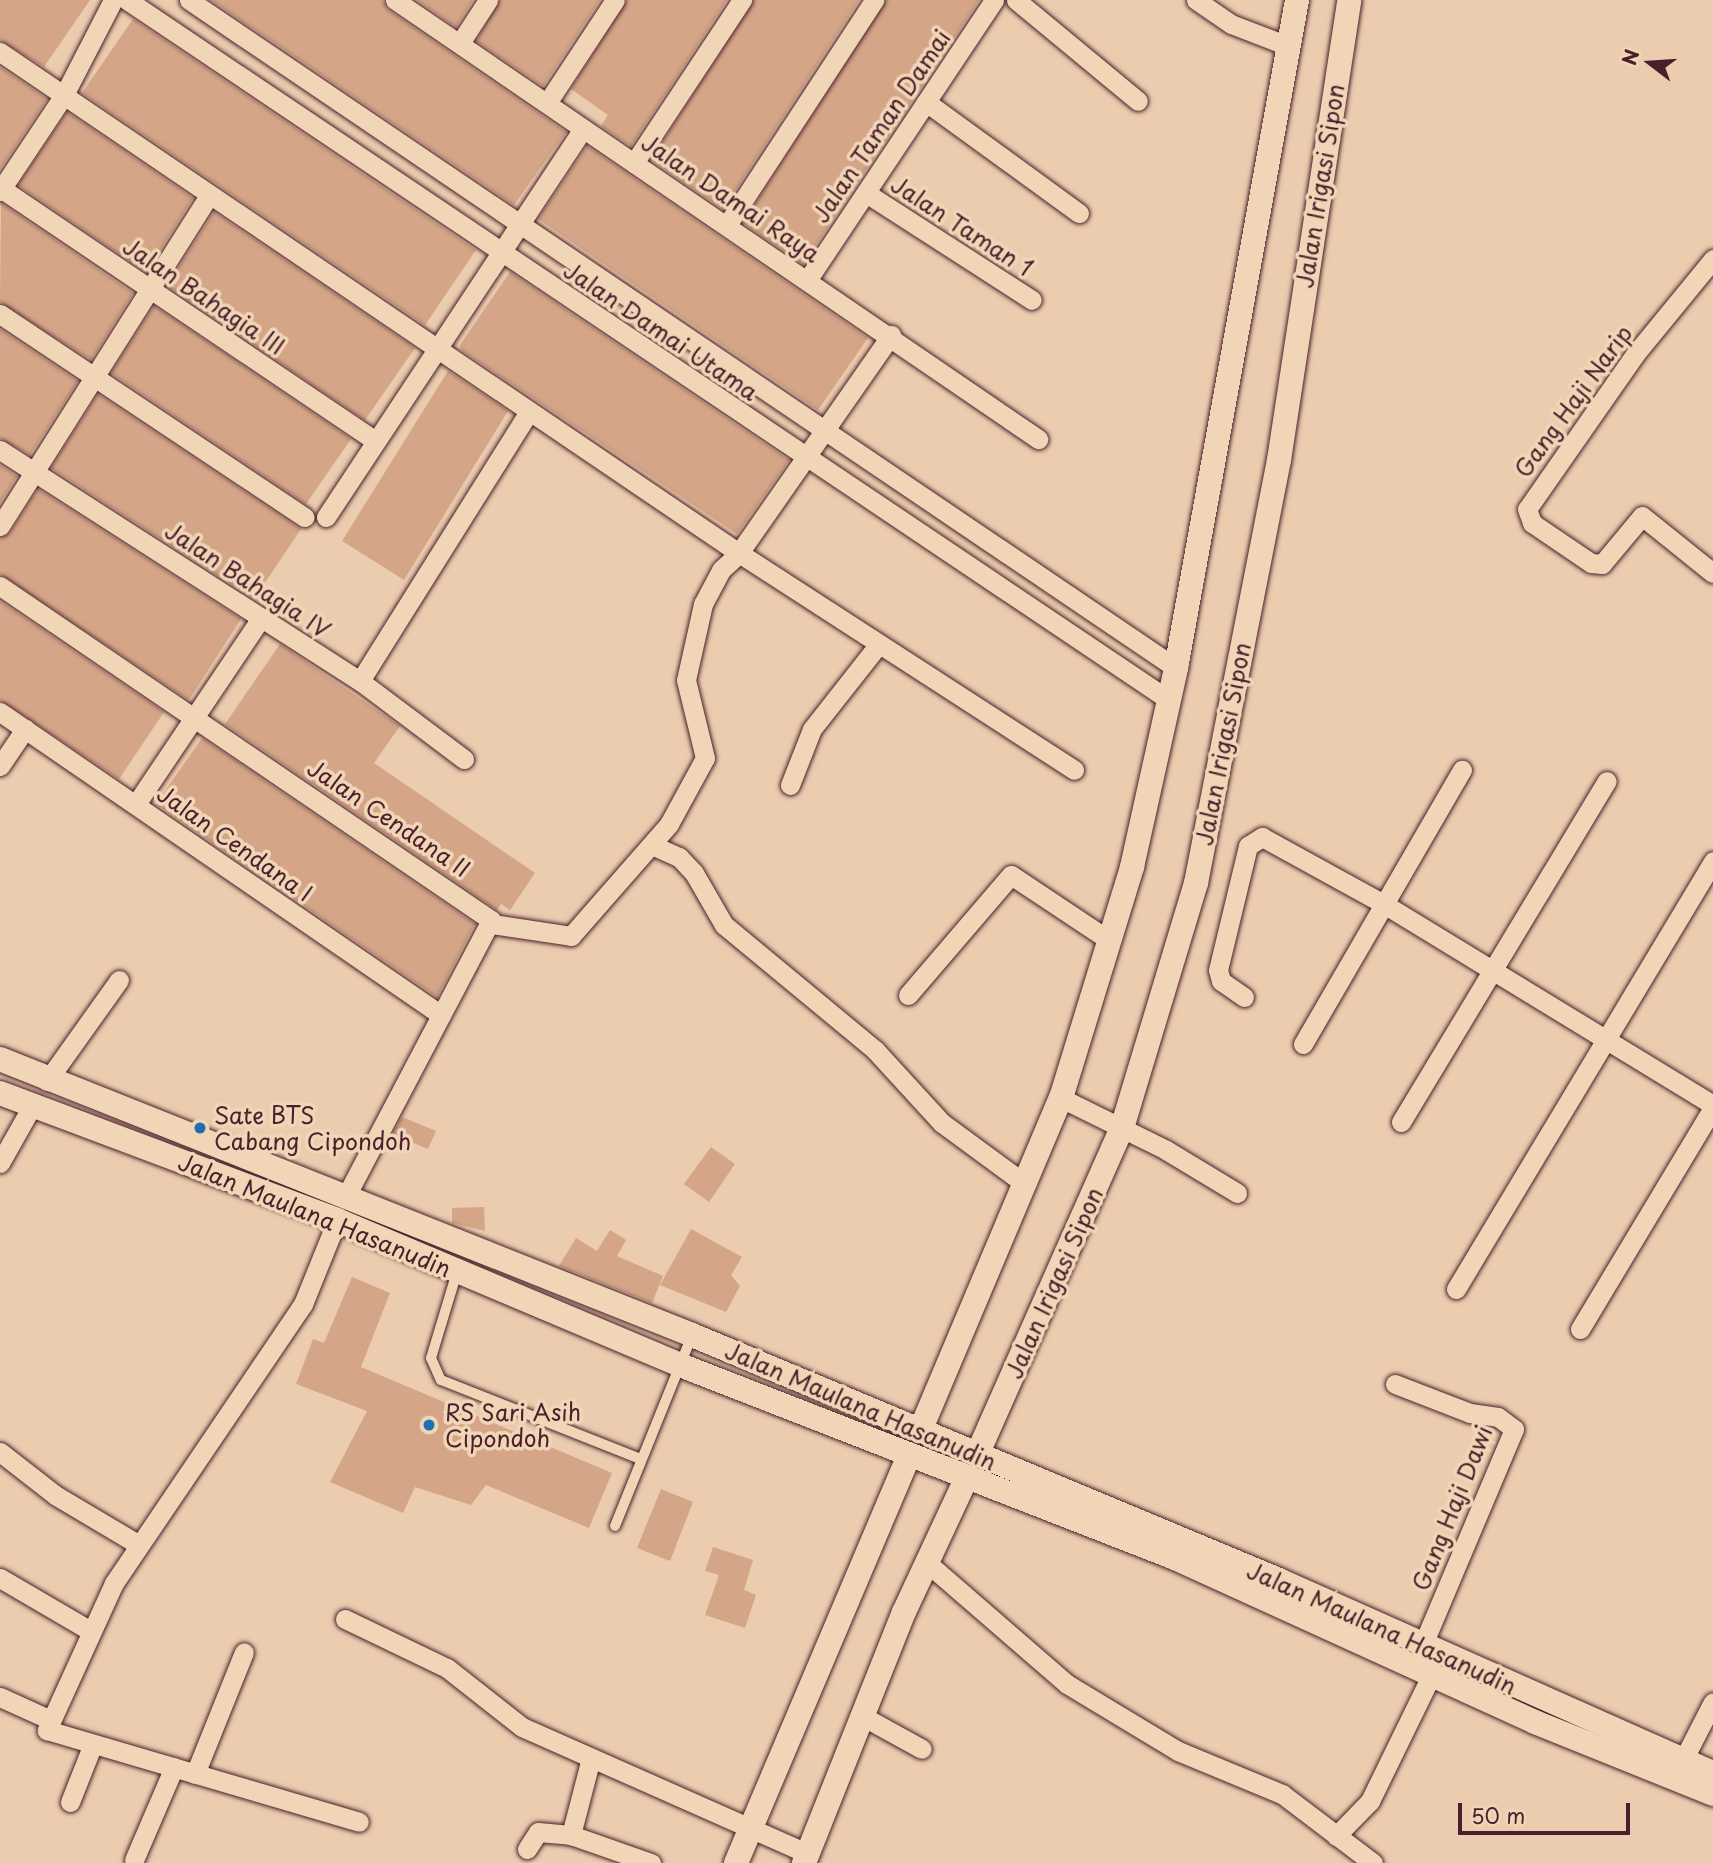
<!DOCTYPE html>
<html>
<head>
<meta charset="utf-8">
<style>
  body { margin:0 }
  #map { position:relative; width:1713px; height:1863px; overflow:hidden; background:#ebccae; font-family:"Playpen Sans",sans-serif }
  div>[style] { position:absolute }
  .building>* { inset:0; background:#d4a587 }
  .roads { filter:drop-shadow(0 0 2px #4a1f2b) drop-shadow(0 0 2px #4a1f2b) }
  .service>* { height:10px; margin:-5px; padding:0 5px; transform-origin:5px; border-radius:5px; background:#f0d5b7 }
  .minor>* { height:19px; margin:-9.5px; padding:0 9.5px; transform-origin:9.5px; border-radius:9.5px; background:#f0d5b7 }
  .tertiary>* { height:24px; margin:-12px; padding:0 12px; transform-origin:12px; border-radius:12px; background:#f0d5b7 }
  .dots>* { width:19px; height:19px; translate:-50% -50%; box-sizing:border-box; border:4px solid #f0d5b7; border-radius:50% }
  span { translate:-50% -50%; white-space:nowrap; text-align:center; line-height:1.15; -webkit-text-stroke:7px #f0d5b7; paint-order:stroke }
  .street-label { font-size:23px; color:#4a1f2b }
  .poi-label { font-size:23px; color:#4a1f2b }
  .left { translate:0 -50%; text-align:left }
  .north { position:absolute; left:1615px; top:28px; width:70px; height:70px; -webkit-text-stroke:5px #f0d5b7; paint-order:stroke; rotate:287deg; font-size:19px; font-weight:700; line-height:28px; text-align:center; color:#4a1f2b }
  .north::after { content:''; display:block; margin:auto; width:24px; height:32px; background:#4a1f2b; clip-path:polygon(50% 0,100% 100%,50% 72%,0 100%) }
  .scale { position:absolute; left:1458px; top:1803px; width:172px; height:32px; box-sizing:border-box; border:4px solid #4a1f2b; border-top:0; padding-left:9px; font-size:21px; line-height:24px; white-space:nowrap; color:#4a1f2b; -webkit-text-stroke:5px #f0d5b7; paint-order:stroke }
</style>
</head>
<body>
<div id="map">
  <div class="building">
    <div style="clip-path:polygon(0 0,90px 0,44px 67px,0 40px)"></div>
    <div style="clip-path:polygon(211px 0,383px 0,388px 10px,566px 132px,514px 205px)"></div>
    <div style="clip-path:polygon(417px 0,473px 0,456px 27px)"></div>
    <div style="clip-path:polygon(500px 0,600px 0,543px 86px,476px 41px)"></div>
    <div style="clip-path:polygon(627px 0,727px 0,631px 146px,601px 126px,608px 115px,571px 89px)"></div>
    <div style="clip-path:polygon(754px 0,859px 0,723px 209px,651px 160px)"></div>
    <div style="clip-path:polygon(886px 0,979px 0,803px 264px,743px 223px)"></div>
    <div style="clip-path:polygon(133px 19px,476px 250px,425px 325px,82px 93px)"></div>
    <div style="clip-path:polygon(0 67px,47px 99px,0 169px)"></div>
    <div style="clip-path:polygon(67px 112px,193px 198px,146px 272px,18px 185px)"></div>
    <div style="clip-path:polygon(587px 146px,868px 338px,818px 410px,538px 219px)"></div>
    <div style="clip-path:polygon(1px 203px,133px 293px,91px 360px,0 302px)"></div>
    <div style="clip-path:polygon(214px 212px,415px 348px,365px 420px,167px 286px)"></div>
    <div style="clip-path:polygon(510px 272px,789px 460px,737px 534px,461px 350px,460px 345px)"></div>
    <div style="clip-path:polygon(154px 306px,351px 439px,306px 504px,111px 373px)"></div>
    <div style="clip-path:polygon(0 329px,78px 381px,30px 455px,0 438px)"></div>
    <div style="clip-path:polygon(448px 371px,508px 411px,404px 580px,342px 541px)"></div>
    <div style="clip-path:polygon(98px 394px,301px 529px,254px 599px,51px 468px)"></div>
    <div style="clip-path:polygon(0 465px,17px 476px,0 503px)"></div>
    <div style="clip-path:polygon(38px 489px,241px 619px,189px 700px,0 574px,0 538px,10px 533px)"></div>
    <div style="clip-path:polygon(0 601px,164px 712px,119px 779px,0 700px)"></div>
    <div style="clip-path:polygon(280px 644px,400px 726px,374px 763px,535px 873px,510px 910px,501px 904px,497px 910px,225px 724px)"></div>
    <div style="clip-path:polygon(202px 738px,475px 924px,437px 997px,156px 804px)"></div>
    <div style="clip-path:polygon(402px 1117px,436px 1131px,428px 1149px,392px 1134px)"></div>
    <div style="clip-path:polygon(711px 1147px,735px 1164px,709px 1202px,684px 1184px)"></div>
    <div style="clip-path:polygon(484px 1207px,485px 1231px,452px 1223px,452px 1208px)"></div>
    <div style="clip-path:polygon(691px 1229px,742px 1257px,731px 1275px,740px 1286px,726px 1312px,660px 1285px)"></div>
    <div style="clip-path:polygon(610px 1230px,626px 1240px,617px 1256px,663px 1276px,652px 1303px,559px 1266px,576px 1238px,597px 1251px)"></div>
    <div style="clip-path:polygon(352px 1277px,390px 1293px,361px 1367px,612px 1473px,589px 1528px,486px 1485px,471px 1505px,415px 1487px,403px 1513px,330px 1482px,367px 1411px,296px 1384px,313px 1339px,324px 1343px)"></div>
    <div style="clip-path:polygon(661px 1489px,693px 1502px,670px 1561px,637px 1548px)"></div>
    <div style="clip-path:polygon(713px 1547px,753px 1560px,744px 1590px,756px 1595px,745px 1628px,705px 1615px,719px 1575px,705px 1571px)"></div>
  </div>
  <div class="roads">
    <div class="service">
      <div style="left:457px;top:1272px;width:90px;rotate:106.8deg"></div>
      <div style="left:431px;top:1358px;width:24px;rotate:66deg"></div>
      <div style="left:441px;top:1380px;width:215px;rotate:21.6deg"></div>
      <div style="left:615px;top:1526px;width:206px;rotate:-68deg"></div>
    </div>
    <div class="minor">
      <div style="left:127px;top:0;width:1255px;rotate:33.89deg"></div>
      <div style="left:189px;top:0;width:1192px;rotate:34.09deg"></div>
      <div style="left:395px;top:0;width:779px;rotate:34.32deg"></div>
      <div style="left:1016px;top:0;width:158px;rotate:39.6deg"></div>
      <div style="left:1196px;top:0;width:42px;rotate:34.4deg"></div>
      <div style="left:1231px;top:24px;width:61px;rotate:21.1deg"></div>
      <div style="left:460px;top:43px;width:51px;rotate:-56.9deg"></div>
      <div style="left:0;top:52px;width:893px;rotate:34.14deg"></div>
      <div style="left:739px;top:553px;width:399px;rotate:32.9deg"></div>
      <div style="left:926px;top:102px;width:189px;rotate:36deg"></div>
      <div style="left:547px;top:103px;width:123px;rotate:-56.6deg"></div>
      <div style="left:634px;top:163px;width:196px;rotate:-56.5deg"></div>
      <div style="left:2px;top:189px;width:450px;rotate:34deg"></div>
      <div style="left:0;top:191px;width:115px;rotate:-56.3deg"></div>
      <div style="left:64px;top:95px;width:107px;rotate:-62.7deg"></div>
      <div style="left:866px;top:193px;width:197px;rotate:32.8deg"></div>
      <div style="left:727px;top:225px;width:269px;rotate:-56.8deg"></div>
      <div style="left:1713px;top:259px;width:122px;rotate:129.3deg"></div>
      <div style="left:1636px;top:353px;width:190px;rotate:124.9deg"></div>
      <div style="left:1527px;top:509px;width:15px;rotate:70deg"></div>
      <div style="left:1532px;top:523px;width:71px;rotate:34.1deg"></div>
      <div style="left:1591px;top:563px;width:11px;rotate:5deg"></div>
      <div style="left:1602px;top:564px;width:62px;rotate:-50.2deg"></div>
      <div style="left:1642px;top:516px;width:91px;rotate:38.8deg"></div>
      <div style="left:808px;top:279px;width:335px;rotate:-56.3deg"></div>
      <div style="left:0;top:314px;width:366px;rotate:33.7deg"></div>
      <div style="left:0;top:450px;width:428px;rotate:32.7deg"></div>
      <div style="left:360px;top:681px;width:130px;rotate:36.9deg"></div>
      <div style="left:326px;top:517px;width:465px;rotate:-56.5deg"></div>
      <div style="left:0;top:526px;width:391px;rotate:-57.7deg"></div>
      <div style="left:0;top:586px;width:594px;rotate:34.23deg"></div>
      <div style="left:491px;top:920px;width:310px;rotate:117.7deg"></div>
      <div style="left:360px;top:681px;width:318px;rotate:-57.9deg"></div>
      <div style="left:0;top:712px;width:535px;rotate:34.49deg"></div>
      <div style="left:0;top:766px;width:45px;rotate:-56deg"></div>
      <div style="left:790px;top:785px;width:60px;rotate:-68.6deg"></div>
      <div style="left:812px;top:729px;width:108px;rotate:-51.8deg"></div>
      <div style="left:136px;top:804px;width:224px;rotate:-56.1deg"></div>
      <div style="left:654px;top:846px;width:27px;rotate:24deg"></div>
      <div style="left:679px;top:857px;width:22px;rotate:47deg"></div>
      <div style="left:694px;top:873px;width:60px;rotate:60deg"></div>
      <div style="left:724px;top:925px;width:196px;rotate:39.6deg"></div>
      <div style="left:875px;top:1050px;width:99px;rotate:47.5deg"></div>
      <div style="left:942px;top:1123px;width:103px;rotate:36.3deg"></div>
      <div style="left:492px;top:924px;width:80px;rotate:8.6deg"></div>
      <div style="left:571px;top:936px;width:149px;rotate:-48.8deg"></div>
      <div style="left:669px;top:824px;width:75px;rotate:-61.4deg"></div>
      <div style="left:705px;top:758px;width:80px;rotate:-103.7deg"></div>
      <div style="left:686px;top:680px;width:78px;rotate:-77.4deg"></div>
      <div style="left:703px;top:604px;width:38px;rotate:-62deg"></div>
      <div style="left:721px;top:570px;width:25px;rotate:-43deg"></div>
      <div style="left:739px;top:553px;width:266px;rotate:-55.1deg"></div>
      <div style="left:908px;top:995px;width:158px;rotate:-49.4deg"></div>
      <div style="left:1011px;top:875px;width:118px;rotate:33.6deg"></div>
      <div style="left:1244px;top:997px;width:28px;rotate:-145deg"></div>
      <div style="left:1221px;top:981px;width:11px;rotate:-105deg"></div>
      <div style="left:1218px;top:970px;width:128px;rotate:-76.4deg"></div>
      <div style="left:1248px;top:846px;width:17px;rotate:-33deg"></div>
      <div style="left:1262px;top:837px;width:139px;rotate:28.8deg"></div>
      <div style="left:1384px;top:904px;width:386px;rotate:31.4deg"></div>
      <div style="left:1303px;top:1044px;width:317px;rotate:-59.9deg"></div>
      <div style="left:47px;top:1081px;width:124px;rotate:-54.5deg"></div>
      <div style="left:1061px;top:1098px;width:117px;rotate:26.3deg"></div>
      <div style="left:1166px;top:1150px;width:83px;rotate:31.2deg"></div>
      <div style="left:1401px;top:1122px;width:398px;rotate:-58.9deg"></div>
      <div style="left:0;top:1163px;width:65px;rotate:-60.7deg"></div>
      <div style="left:337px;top:1220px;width:91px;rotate:112deg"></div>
      <div style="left:303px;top:1304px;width:337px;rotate:124.1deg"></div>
      <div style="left:114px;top:1583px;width:162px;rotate:114.5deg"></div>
      <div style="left:47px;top:1730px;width:325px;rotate:16.4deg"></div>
      <div style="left:1456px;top:1289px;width:499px;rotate:-59deg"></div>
      <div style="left:1580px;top:1329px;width:258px;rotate:-59deg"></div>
      <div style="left:1395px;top:1384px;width:80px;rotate:21.1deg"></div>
      <div style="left:1470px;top:1413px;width:28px;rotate:8deg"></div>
      <div style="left:1498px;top:1417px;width:20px;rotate:37deg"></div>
      <div style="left:1514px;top:1429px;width:237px;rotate:112.9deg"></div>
      <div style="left:0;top:1452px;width:70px;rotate:38deg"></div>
      <div style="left:55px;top:1495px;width:94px;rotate:30.7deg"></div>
      <div style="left:925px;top:1561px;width:188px;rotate:40.9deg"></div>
      <div style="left:1067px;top:1684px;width:130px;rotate:31.1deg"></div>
      <div style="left:1178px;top:1751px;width:113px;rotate:22.5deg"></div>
      <div style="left:1282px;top:1794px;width:114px;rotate:37.2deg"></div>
      <div style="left:0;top:1578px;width:103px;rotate:30.3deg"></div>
      <div style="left:345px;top:1619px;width:113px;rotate:25.7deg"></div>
      <div style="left:447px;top:1668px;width:95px;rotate:38.2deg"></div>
      <div style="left:522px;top:1727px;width:313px;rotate:23.9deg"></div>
      <div style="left:0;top:1697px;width:56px;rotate:24.3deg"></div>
      <div style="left:862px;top:1716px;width:68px;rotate:28.8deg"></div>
      <div style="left:591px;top:1758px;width:80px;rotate:104.6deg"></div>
      <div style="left:571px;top:1835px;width:85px;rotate:19.3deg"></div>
      <div style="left:1678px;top:1770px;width:76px;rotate:-62.8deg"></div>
      <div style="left:195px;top:1774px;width:131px;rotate:-68.1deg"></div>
      <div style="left:70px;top:1802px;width:62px;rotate:-68.4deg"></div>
      <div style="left:1336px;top:1836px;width:49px;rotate:-45.8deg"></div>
      <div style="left:1370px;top:1801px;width:141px;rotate:-64deg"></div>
      <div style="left:527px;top:1849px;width:20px;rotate:-57deg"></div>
      <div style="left:538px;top:1832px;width:33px;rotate:5deg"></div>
      <div style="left:134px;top:1860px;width:101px;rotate:-66.7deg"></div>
    </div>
    <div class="tertiary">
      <div style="left:0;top:1059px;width:745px;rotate:21.74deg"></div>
      <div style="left:692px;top:1335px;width:636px;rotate:22.65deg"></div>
      <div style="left:1279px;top:1580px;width:475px;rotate:24deg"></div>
      <div style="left:0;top:1093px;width:360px;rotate:20.6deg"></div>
      <div style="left:337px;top:1220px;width:372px;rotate:22.9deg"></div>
      <div style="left:680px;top:1365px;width:531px;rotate:21.3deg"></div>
      <div style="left:1175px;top:1558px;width:396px;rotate:24.5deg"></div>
      <div style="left:1535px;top:1722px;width:192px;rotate:22deg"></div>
      <div style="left:920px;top:1431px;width:362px;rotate:-67.1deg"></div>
      <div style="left:1061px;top:1098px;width:242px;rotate:-72.9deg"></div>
      <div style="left:1132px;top:867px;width:204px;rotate:-77.5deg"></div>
      <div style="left:1176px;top:668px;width:679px;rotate:-79.73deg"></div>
      <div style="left:977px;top:1455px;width:358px;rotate:-66.1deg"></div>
      <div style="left:1122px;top:1128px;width:256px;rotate:-73.2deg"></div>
      <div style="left:1196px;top:883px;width:431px;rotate:-78.9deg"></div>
      <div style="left:1279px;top:460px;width:465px;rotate:-81.3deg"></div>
      <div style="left:736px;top:1863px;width:444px;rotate:-67deg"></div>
      <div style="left:804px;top:1863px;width:270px;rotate:-68.3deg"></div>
      <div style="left:904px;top:1612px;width:149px;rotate:-65deg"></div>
    </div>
  </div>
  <div class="dots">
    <div style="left:200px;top:1128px;background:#1f6fb2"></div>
    <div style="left:429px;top:1425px;background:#1f6fb2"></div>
  </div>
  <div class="street-label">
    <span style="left:881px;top:126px;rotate:-56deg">Jalan Taman Damai</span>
    <span style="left:1320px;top:186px;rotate:-81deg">Jalan Irigasi Sipon</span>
    <span style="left:731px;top:198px;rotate:34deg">Jalan Damai Raya</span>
    <span style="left:962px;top:226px;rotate:33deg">Jalan Taman 1</span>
    <span style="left:204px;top:296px;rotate:34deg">Jalan Bahagia III</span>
    <span style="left:661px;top:331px;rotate:34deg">Jalan Damai Utama</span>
    <span style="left:1573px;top:401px;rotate:-54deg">Gang Haji Narip</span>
    <span style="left:248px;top:580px;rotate:33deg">Jalan Bahagia IV</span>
    <span style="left:1223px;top:744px;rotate:-79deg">Jalan Irigasi Sipon</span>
    <span style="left:389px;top:818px;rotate:34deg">Jalan Cendana II</span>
    <span style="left:235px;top:843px;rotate:35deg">Jalan Cendana I</span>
    <span style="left:315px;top:1215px;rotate:22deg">Jalan Maulana Hasanudin</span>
    <span style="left:1054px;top:1283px;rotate:-66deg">Jalan Irigasi Sipon</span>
    <span style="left:861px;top:1406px;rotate:23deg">Jalan Maulana Hasanudin</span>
    <span style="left:1452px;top:1508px;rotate:-68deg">Gang Haji Dawi</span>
    <span style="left:1382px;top:1628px;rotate:24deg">Jalan Maulana Hasanudin</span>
  </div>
  <div class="poi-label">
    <span class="left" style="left:214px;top:1128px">Sate BTS<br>Cabang Cipondoh</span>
    <span class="left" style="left:445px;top:1425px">RS Sari Asih<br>Cipondoh</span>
  </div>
  <div class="north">N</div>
  <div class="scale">50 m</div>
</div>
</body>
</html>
